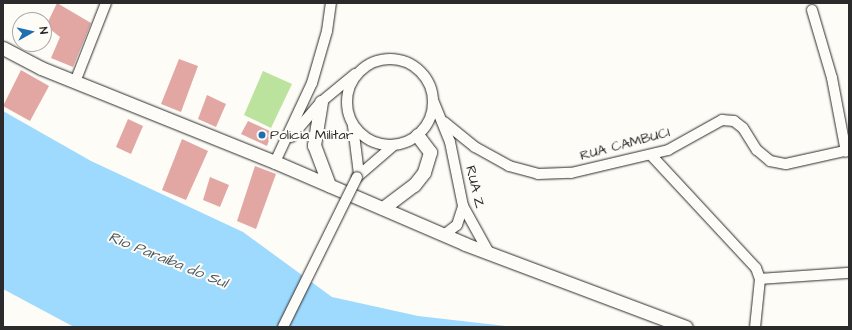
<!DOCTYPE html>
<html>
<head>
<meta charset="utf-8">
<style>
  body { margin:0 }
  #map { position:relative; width:852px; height:330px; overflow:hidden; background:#fdfcf7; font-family:"Architects Daughter",sans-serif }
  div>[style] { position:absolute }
  .green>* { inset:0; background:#bbe39e }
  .water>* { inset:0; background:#9ed9fe }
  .building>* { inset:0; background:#e2a7a3 }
  .roads { filter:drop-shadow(0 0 1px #2b2b2b) drop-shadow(0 0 1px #2b2b2b) }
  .minor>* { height:10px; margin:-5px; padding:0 5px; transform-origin:5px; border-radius:5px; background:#fdfcf7 }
  .minor>.ring { margin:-5px; padding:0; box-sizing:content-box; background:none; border:10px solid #fdfcf7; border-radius:50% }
  .major>* { height:13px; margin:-6.5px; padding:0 6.5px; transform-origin:6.5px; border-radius:6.5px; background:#fdfcf7 }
  .bridges { filter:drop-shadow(0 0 1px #2b2b2b) drop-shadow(0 0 1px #2b2b2b) }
  .minor-bridge>* { height:10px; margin:-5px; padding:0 5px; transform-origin:5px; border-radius:5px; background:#fdfcf7 }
  .dots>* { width:11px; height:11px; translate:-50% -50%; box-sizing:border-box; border:2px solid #fdfcf7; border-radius:50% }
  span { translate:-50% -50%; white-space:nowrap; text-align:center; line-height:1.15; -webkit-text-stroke:4px #fdfcf7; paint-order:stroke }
  .poi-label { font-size:14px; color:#2b2b2b }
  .left { translate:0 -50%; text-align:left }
  .street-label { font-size:14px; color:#2b2b2b }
  .water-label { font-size:15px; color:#485660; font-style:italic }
  .frame { position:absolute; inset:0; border:4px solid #2b2b2b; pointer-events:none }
  .north { position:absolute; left:12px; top:12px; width:40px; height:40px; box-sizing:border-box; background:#fdfcf7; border:1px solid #a9a8a5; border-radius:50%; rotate:82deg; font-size:11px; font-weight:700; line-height:16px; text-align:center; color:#2b2b2b }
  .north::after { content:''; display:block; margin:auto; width:14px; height:18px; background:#1f6fb2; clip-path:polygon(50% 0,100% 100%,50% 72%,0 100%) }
</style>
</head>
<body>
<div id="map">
  <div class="green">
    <div style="clip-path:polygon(263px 71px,292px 84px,271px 128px,244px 115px)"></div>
  </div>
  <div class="water">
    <div style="clip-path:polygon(3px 111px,91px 161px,243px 232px,332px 297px,418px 316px,514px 327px,74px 327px,3px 289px)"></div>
  </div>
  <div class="building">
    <div style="clip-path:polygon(57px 3px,91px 23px,73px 67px,51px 58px,60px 37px,46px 26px)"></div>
    <div style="clip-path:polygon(179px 59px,198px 66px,181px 112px,161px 104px)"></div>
    <div style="clip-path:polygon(21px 70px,49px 86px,30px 121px,3px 106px)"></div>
    <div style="clip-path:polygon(207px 95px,226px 104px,216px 127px,198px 119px)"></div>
    <div style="clip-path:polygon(128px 119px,143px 126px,131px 154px,116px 147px)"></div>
    <div style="clip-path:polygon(248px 121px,272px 132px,267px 146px,241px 134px)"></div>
    <div style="clip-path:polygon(182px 139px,208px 151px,186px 200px,162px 190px)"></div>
    <div style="clip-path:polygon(255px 166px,276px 174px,256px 229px,237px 221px)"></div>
    <div style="clip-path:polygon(210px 177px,229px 185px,220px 207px,203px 200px)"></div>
  </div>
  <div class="roads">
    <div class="minor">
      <div style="left:812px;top:10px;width:71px;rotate:73.6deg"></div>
      <div style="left:832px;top:78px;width:75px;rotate:79.3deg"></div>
      <div class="ring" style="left:347px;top:59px;width:76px;height:76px"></div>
      <div style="left:75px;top:82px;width:85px;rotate:-68.6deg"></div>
      <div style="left:433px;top:100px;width:45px;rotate:68deg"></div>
      <div style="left:450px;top:142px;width:65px;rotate:78.5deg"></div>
      <div style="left:463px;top:206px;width:54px;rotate:61deg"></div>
      <div style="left:444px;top:122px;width:40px;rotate:39deg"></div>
      <div style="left:475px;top:147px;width:39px;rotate:29deg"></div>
      <div style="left:509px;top:166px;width:30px;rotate:15deg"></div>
      <div style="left:538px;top:174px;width:33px;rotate:-2deg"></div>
      <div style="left:571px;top:173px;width:100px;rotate:-13.3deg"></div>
      <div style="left:668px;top:150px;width:62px;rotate:-29.1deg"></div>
      <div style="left:722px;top:120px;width:12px;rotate:5deg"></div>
      <div style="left:734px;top:121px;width:11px;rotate:38deg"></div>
      <div style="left:743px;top:128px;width:26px;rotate:58deg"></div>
      <div style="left:757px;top:150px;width:17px;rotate:40deg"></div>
      <div style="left:770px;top:161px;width:16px;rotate:11deg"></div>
      <div style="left:786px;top:164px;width:65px;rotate:-12.5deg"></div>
      <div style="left:353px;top:126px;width:48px;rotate:82.9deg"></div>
      <div style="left:291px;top:137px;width:46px;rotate:-49.4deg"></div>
      <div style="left:321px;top:102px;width:44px;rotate:-39.5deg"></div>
      <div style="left:651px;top:155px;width:154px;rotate:47.1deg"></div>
      <div style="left:756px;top:268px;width:12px;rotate:70deg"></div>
      <div style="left:760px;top:279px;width:48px;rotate:95.9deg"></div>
      <div style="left:275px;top:162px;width:87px;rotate:-64.9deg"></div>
      <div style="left:312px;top:83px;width:54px;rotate:-73.9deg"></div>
      <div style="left:327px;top:31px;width:28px;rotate:-82deg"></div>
      <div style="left:357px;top:177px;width:49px;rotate:-40.9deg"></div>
      <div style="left:444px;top:235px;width:16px;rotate:-38deg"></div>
      <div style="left:457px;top:225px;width:20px;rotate:-72deg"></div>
      <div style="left:760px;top:279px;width:89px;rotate:-3.9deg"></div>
    </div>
    <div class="major">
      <div style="left:3px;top:48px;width:43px;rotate:27.8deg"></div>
      <div style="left:41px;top:68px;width:252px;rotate:21.9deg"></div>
      <div style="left:275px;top:162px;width:207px;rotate:23.3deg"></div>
      <div style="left:465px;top:244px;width:236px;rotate:20.6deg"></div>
      <div style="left:321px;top:102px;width:44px;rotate:99.2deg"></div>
      <div style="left:314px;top:145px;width:43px;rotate:69.4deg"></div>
      <div style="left:383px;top:208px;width:39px;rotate:-37deg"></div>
      <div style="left:414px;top:185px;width:16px;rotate:-52deg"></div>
      <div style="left:424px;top:172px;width:21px;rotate:-73deg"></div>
      <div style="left:430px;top:152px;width:21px;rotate:-127deg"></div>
    </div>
  </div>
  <div class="bridges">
    <div class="minor-bridge">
      <div style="left:283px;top:327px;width:167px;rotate:-63.7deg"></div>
    </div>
  </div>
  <div class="dots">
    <div style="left:262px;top:135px;background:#1f6fb2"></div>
  </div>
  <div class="poi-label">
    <span class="left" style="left:270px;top:135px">Policia Militar</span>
  </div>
  <div class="street-label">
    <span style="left:625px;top:144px;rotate:-15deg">RUA CAMBUCI</span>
    <span style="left:475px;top:187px;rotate:76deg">RUA Z</span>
  </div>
  <div class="water-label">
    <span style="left:168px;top:260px;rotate:22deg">Rio Paraíba do Sul</span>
  </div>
  <div class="frame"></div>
  <div class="north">N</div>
</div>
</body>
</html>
